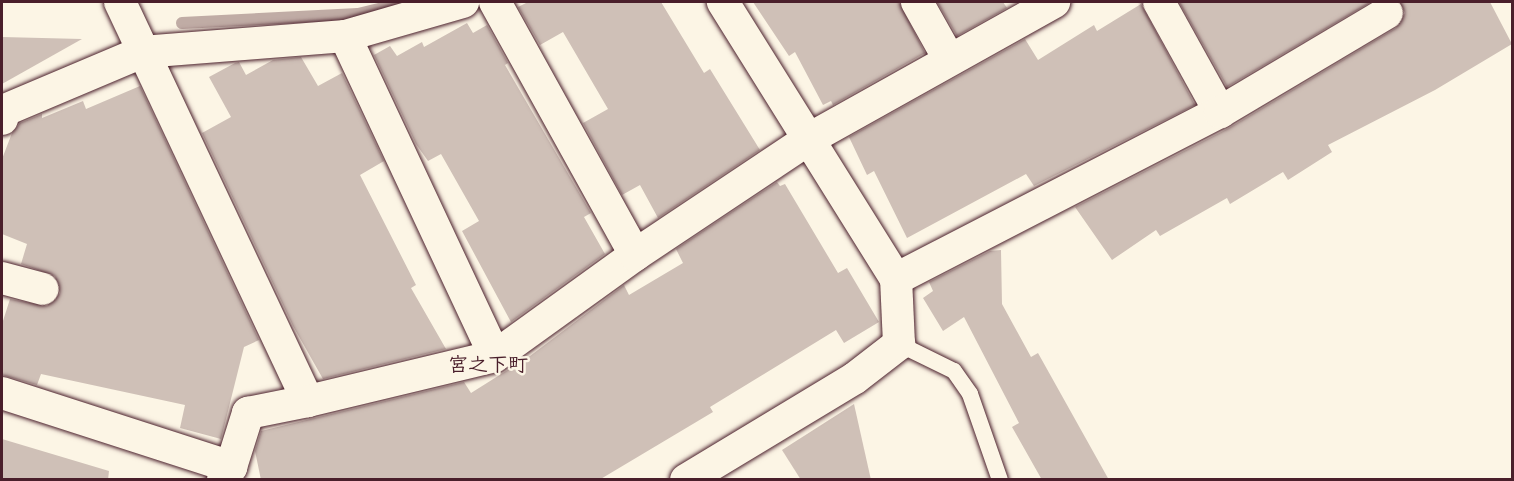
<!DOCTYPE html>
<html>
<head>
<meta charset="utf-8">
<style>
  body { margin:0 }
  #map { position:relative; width:1514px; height:481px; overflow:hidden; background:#fcf5e5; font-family:Kalam,"Klee One",sans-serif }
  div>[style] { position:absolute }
  .stream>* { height:12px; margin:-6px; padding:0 6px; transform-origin:6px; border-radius:6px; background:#c0aca5 }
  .building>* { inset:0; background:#cfc0b7 }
  .roads { filter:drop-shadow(0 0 2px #4a1f2b) drop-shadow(0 0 2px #4a1f2b) }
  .lane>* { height:16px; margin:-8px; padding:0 8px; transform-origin:8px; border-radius:8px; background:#fcf5e5 }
  .street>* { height:32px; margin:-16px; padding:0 16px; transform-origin:16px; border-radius:16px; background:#fcf5e5 }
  span { translate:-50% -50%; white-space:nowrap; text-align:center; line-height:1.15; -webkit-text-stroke:5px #fcf5e5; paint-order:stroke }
  .neighbourhood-label { font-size:20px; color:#4a1f2b; font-weight:700 }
  .frame { position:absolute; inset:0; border:3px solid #4a1f2b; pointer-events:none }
</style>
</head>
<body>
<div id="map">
  <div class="stream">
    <div style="left:182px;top:23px;width:176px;rotate:-2.9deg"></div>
    <div style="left:358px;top:14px;width:51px;rotate:-13.5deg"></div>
  </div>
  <div class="building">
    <div style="clip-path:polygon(528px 2px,661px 2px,704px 73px,710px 69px,760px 150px,658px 218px,640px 185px,622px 195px,583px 123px,608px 109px,563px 32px,540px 45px,518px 7px)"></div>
    <div style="clip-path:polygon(753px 2px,899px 2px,925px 53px,833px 105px,831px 101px,823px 105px,795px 52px,789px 56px)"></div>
    <div style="clip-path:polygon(937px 2px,1003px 2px,1007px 8px,957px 36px)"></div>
    <div style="clip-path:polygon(1179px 2px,1371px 2px,1227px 87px)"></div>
    <div style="clip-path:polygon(1400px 2px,1490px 2px,1512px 44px,1435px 90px,1328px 145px,1332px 152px,1288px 180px,1283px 172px,1230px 204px,1227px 198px,1160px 236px,1156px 230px,1112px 260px,1075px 207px,1229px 128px,1396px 28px,1405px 13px)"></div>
    <div style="clip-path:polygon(1141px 4px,1195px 105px,1034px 186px,1026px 174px,907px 238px,874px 171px,867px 175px,849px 137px,1025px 39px,1038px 60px,1094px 25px,1097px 31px)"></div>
    <div style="clip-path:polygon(467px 23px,473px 33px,487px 25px,508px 63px,505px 65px,591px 213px,584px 217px,605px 254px,511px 322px,462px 231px,479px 221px,441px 154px,428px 161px,416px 144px,374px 55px,390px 46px,397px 56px,422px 42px,424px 47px)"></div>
    <div style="clip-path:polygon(2px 37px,82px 39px,2px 84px)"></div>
    <div style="clip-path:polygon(301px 57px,318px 86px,342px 73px,384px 161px,360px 175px,416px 285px,411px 288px,446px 349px,323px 379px,293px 326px,202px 133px,231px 117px,209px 77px,235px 63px,239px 62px,246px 75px,273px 60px)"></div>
    <div style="clip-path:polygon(140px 86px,259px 340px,244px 347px,221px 439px,180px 428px,185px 405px,41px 374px,37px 385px,2px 375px,2px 324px,10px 299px,47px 306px,60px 293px,55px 276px,21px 264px,27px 244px,2px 234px,2px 159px,12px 133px,20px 123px,42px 114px,42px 118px,83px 101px,86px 109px)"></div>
    <div style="clip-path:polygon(777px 182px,780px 186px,785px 184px,838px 273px,847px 268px,879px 322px,844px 343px,836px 330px,710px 407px,713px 412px,599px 480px,261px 480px,255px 451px,261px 431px,464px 382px,471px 393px,530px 356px,624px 285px,629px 295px,683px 263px,676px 249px)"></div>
    <div style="clip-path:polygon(1001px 250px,1002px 304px,1031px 357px,1038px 353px,1109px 480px,1042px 480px,1012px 427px,1019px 423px,964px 317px,943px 331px,923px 298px,933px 291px,929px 282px,990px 251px)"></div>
    <div style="clip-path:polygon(854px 404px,871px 480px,801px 480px,782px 450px)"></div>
    <div style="clip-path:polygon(2px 439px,109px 471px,108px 480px,2px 480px)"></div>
  </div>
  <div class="roads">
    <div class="lane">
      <div style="left:899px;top:344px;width:61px;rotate:26.1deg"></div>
      <div style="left:954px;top:371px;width:28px;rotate:55deg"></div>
      <div style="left:970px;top:394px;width:91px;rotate:70.8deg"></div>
    </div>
    <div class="street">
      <div style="left:120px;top:2px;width:441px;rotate:64.8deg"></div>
      <div style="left:308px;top:401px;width:192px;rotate:-13.5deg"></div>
      <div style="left:495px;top:356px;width:173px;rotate:-35.8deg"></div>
      <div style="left:635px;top:255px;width:209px;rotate:-33.7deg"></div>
      <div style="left:809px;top:139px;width:281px;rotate:-29.2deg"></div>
      <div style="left:495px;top:2px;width:289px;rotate:61deg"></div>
      <div style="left:917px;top:2px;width:65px;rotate:60.7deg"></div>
      <div style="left:1159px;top:2px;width:126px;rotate:61deg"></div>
      <div style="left:345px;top:36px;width:353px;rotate:64.9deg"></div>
      <div style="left:2px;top:119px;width:9px;rotate:-72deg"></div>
      <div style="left:5px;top:110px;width:149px;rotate:-22.9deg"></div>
      <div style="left:142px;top:52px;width:204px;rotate:-4.5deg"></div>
      <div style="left:345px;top:36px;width:123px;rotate:-16.1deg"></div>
      <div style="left:2px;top:278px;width:42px;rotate:15deg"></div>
      <div style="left:896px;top:279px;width:365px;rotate:-27.3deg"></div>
      <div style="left:1220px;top:112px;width:194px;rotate:-30.7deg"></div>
      <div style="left:2px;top:393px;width:241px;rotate:17.9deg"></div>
      <div style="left:231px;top:467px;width:15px;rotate:122deg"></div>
      <div style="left:231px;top:467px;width:57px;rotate:-72.5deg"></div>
      <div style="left:248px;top:413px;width:61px;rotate:-11.3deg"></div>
      <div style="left:686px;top:480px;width:197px;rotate:-31.1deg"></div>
      <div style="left:855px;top:378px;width:56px;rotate:-37.7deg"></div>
      <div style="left:899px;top:344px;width:65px;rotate:-92.6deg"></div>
      <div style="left:896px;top:279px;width:327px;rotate:-122deg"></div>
    </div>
  </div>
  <div class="neighbourhood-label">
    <span style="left:488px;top:366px">宮之下町</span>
  </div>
  <div class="frame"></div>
</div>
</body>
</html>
